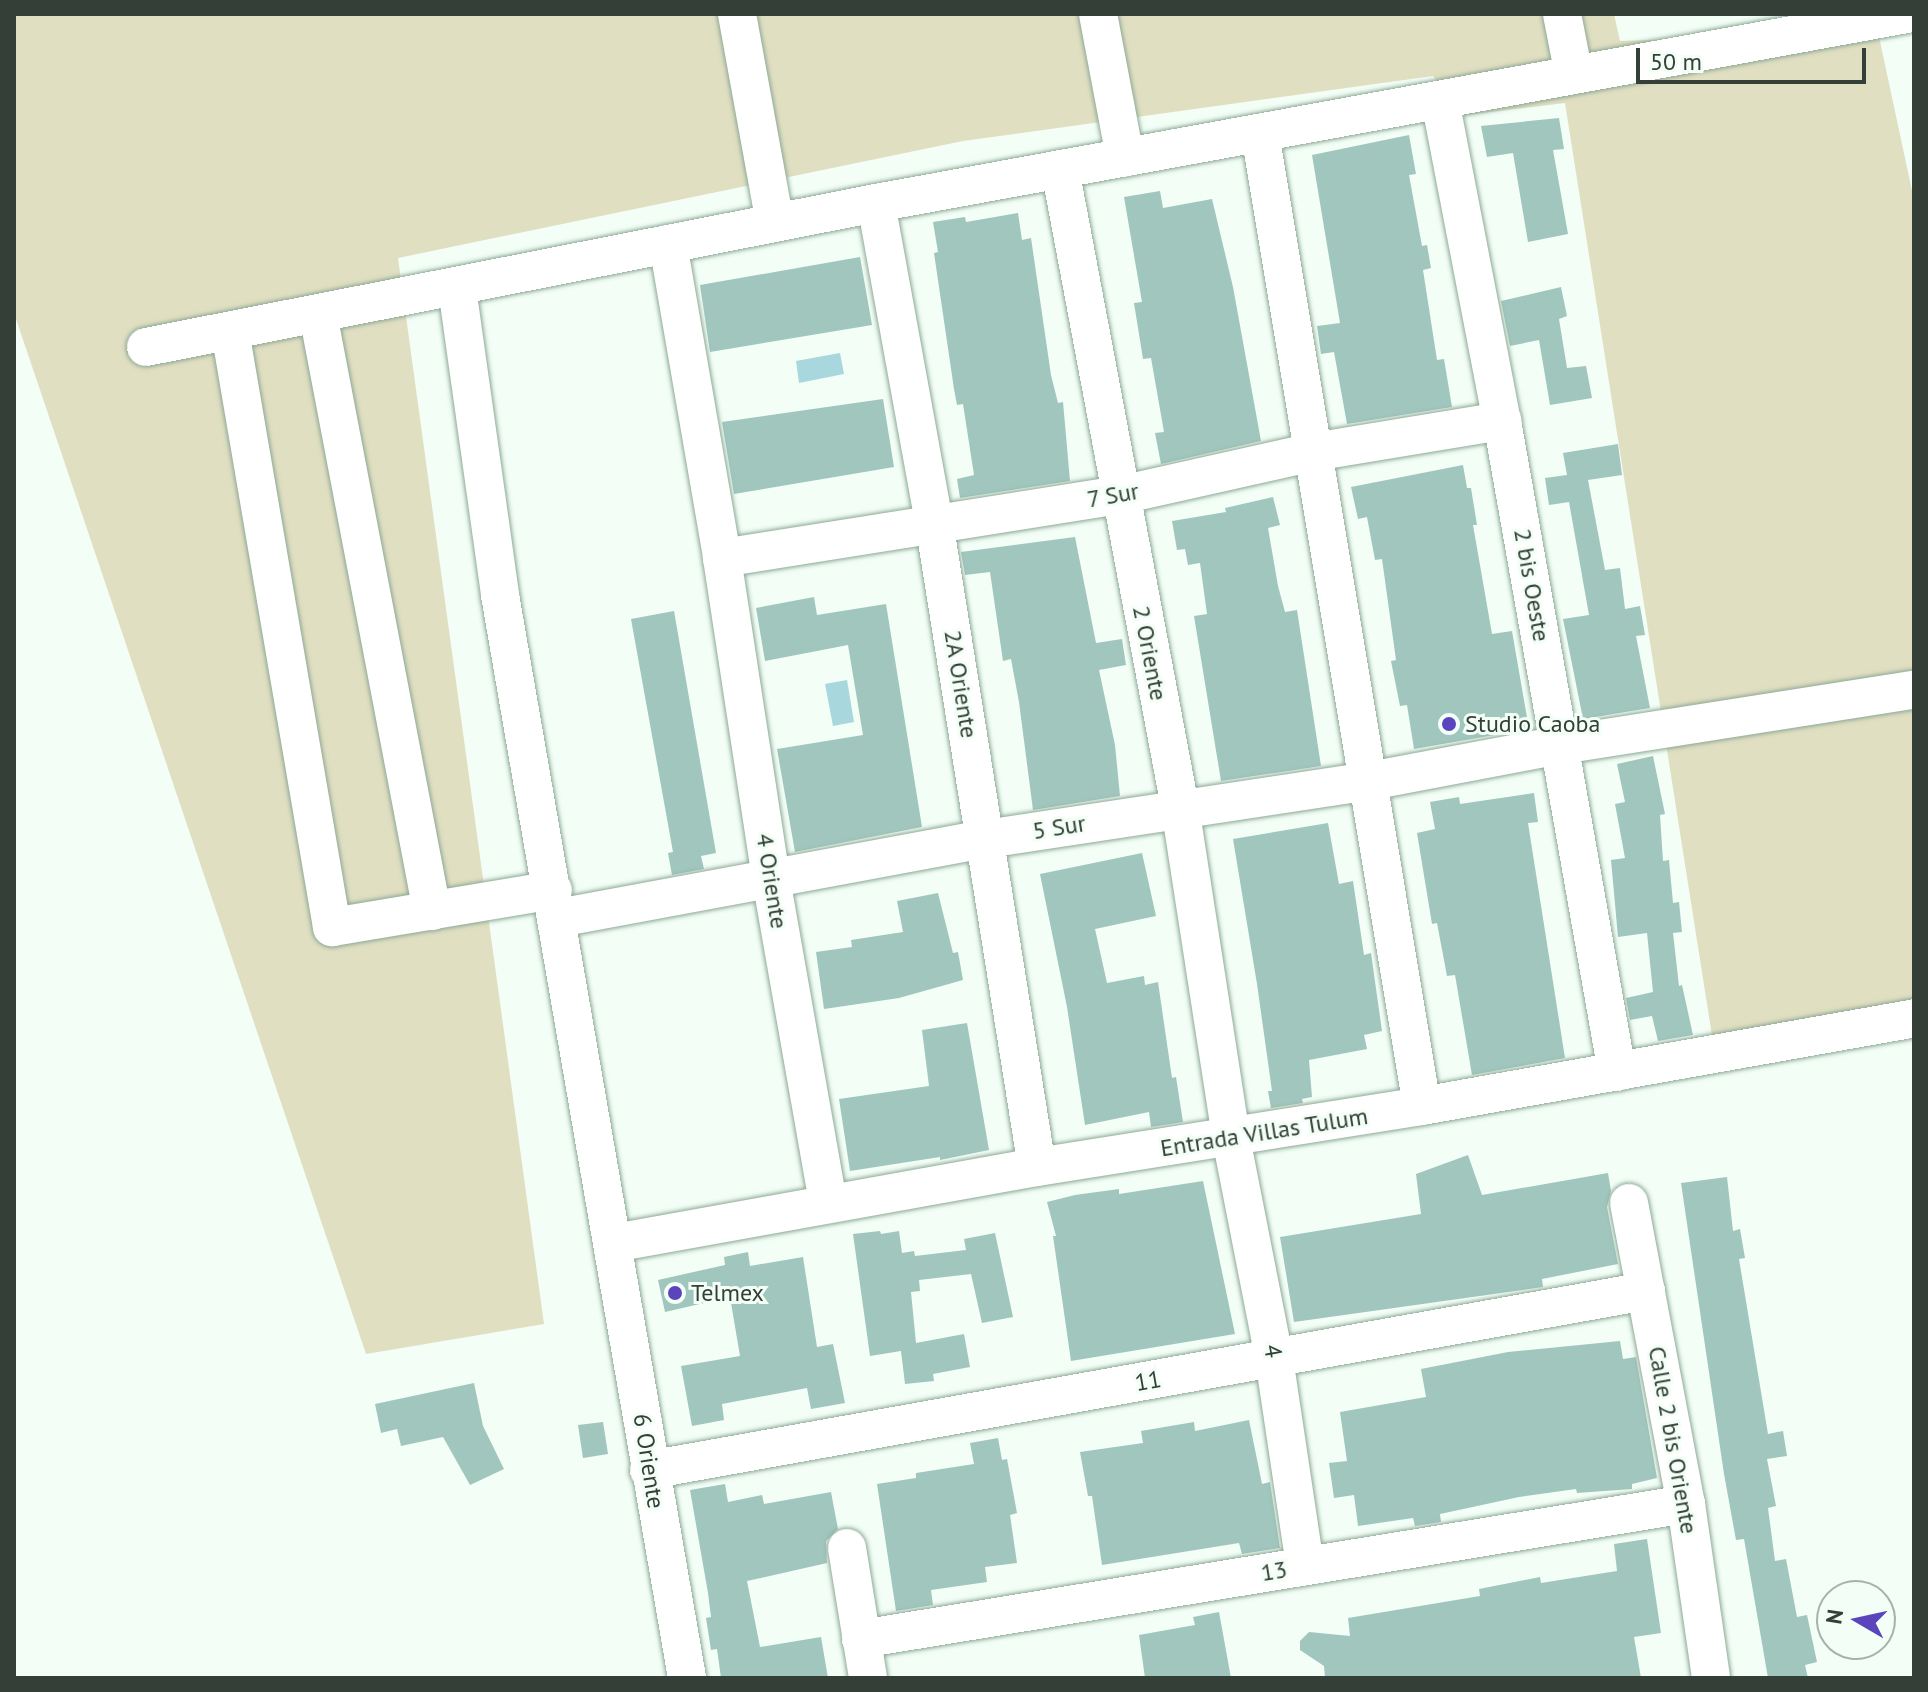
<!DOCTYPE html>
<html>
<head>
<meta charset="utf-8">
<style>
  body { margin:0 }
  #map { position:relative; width:1928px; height:1692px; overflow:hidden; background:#f2fef6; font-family:"PT Sans",sans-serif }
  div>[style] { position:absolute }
  .green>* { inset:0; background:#e1dfc2 }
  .water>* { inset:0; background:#a8d7de }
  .building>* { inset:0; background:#a0c6be }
  .roads { filter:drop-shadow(0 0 2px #8da996) drop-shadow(0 0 2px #8da996) }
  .minor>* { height:38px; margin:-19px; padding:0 19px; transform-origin:19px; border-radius:19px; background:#fff }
  .dots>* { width:22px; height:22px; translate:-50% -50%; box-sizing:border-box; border:4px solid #f2fef6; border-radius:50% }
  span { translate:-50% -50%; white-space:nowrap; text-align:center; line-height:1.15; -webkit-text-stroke:6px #f2fef6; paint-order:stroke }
  .street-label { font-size:24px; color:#344037 }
  .poi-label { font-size:24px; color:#344037 }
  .left { translate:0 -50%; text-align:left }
  .frame { position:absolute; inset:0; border:16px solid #344037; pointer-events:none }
  .north { position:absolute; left:1816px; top:1580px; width:80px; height:80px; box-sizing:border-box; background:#f2fef6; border:2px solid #a6b2aa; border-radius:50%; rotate:279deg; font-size:22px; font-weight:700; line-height:32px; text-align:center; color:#344037 }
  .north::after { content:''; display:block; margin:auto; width:28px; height:36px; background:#5a45bd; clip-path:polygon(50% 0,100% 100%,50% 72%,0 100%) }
  .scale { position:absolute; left:1636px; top:48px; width:230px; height:36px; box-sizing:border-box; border:4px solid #344037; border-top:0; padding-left:10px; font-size:24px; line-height:28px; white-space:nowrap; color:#344037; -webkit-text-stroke:6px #f2fef6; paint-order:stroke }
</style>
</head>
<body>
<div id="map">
  <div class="green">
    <div style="clip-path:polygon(14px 14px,1614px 14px,1620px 41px,1878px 32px,1914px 200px,1914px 1001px,1713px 1042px,1565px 103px,1465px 115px,1433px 76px,963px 141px,398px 258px,544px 1324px,366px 1354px,14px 313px)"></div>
  </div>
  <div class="water">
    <div style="clip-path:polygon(840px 353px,844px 374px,799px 383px,796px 361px)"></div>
    <div style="clip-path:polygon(847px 680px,854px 722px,833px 726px,825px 684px)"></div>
  </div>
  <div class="building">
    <div style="clip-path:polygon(1559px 118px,1564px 149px,1553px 150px,1568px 234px,1528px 242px,1513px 153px,1487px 157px,1481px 126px)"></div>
    <div style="clip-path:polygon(1409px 135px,1416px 174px,1409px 175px,1422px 246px,1427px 245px,1431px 268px,1423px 270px,1437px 360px,1444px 359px,1452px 407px,1347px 424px,1334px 352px,1321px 354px,1317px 326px,1340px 323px,1312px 155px)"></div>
    <div style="clip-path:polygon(1160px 191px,1163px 208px,1212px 199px,1233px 287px,1261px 441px,1161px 464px,1155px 433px,1164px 432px,1151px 358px,1143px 359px,1134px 303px,1142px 302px,1124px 197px)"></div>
    <div style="clip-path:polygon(1018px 213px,1022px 240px,1031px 238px,1051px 375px,1058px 403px,1063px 402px,1070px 481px,960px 498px,957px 479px,974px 475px,963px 404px,957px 405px,954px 389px,934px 253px,938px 252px,933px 222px,965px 217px,966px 222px)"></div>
    <div style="clip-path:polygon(860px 257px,872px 325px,710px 352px,700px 285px)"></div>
    <div style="clip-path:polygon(1561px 287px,1567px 316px,1559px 319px,1567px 368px,1586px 366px,1592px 398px,1550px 405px,1539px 340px,1510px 346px,1501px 301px)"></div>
    <div style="clip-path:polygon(883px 399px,894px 467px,734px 494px,722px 422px)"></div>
    <div style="clip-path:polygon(1618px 444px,1622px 475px,1588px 480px,1605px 570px,1620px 568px,1625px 609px,1640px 606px,1645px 635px,1636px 636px,1650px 708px,1583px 719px,1563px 619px,1589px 615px,1569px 502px,1549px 505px,1545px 478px,1567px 475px,1563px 453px)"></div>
    <div style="clip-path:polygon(1463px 465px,1467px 488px,1471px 488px,1477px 525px,1473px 525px,1492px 634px,1512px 631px,1529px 729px,1414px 749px,1407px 705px,1400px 706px,1391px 661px,1396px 660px,1382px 559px,1375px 560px,1367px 517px,1358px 519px,1351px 487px)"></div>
    <div style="clip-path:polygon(1273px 497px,1280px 525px,1268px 528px,1278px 586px,1285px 612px,1297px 610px,1321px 766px,1221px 781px,1194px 616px,1207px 614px,1200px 563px,1188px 565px,1185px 549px,1177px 550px,1172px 521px,1226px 512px,1225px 508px)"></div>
    <div style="clip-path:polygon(1075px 537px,1096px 643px,1122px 639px,1126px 665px,1099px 670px,1115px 745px,1120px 796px,1033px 810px,1019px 702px,1011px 659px,1003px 661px,990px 572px,965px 575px,961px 552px)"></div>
    <div style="clip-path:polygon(814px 597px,817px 615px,886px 604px,922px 827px,795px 852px,777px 749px,863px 735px,848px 645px,765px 661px,756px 608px)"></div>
    <div style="clip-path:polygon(674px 611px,716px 853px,701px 856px,704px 869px,672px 875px,668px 853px,673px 852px,631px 619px)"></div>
    <div style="clip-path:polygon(1653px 756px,1665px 814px,1660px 815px,1663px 861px,1669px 860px,1673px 903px,1679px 902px,1682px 932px,1673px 933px,1679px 986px,1682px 985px,1693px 1035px,1658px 1041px,1652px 1016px,1630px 1020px,1626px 998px,1653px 992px,1647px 933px,1618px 937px,1611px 860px,1625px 858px,1615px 804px,1625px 802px,1617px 764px)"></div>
    <div style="clip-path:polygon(1534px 793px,1538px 822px,1528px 823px,1565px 1058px,1472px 1075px,1455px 975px,1447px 976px,1437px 923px,1432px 924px,1417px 833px,1435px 829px,1430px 802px,1459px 797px,1460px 804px)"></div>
    <div style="clip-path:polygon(1328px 823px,1339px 884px,1353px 881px,1364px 955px,1371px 953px,1382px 1031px,1364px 1035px,1367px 1049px,1309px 1060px,1312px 1097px,1302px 1099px,1303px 1103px,1271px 1108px,1268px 1091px,1272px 1091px,1257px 984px,1233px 839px)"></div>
    <div style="clip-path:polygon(1142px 853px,1156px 916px,1095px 929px,1107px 983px,1144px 976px,1145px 985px,1158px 982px,1172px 1078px,1176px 1077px,1183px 1122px,1151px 1127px,1149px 1112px,1085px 1125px,1067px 1007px,1040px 874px)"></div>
    <div style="clip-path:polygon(938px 893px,953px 953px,958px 952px,963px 980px,899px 998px,824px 1009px,816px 952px,852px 947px,851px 940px,903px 932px,897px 901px)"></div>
    <div style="clip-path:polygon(967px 1023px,989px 1150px,940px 1160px,940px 1157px,850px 1171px,839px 1099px,929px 1086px,922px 1030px)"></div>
    <div style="clip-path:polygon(1468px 1155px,1482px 1195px,1608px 1173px,1611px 1191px,1607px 1207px,1618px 1264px,1542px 1279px,1543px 1287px,1294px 1322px,1280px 1237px,1421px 1214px,1416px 1174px)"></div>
    <div style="clip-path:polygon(1727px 1177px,1733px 1231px,1740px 1229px,1745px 1258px,1739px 1259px,1768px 1434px,1783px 1431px,1787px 1456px,1767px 1459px,1776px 1506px,1768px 1508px,1775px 1561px,1786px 1559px,1797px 1617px,1807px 1615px,1817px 1662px,1805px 1665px,1808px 1678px,1768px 1678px,1744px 1539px,1736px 1540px,1724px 1474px,1681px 1183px)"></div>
    <div style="clip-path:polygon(1203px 1181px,1235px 1334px,1071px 1361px,1053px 1236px,1056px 1236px,1047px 1202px,1075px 1195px,1119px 1189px,1119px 1194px)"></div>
    <div style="clip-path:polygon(880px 1231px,881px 1234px,899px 1231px,902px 1253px,914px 1251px,915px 1256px,966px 1250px,964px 1239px,995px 1233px,1013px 1317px,982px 1323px,971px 1274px,919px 1280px,920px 1291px,911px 1292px,916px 1343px,964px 1334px,970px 1367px,933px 1374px,934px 1381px,905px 1384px,901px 1351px,870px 1356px,853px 1234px)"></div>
    <div style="clip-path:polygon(748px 1252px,750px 1266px,803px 1257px,817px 1347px,833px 1344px,845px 1403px,811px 1409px,807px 1388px,722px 1404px,724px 1420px,692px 1426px,681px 1366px,740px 1356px,730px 1297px,665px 1312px,658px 1280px,725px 1265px,724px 1257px)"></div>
    <div style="clip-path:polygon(1620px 1341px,1623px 1359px,1636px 1357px,1657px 1478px,1632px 1484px,1632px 1489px,1577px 1493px,1576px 1489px,1519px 1497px,1440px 1514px,1441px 1522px,1415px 1526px,1413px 1518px,1358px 1526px,1354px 1495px,1334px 1498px,1329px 1463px,1347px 1461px,1340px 1412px,1426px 1397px,1421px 1369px,1508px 1352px)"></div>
    <div style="clip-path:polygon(474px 1383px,483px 1426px,504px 1469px,470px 1485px,443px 1437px,401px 1446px,397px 1429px,381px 1433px,375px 1404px)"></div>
    <div style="clip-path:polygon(1249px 1420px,1262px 1484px,1270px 1482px,1280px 1548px,1242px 1554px,1239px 1543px,1102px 1565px,1092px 1496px,1088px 1496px,1080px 1452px,1143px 1443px,1141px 1431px,1194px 1422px,1195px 1431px)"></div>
    <div style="clip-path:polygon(603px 1422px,608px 1454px,583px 1458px,578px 1425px)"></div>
    <div style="clip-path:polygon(998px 1438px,1002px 1460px,1007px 1459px,1017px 1513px,1010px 1515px,1017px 1563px,985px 1567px,987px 1582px,931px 1590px,933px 1605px,896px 1611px,877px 1484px,916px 1478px,916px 1473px,974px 1464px,970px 1443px)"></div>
    <div style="clip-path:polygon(725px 1484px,728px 1502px,762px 1495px,764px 1504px,831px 1492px,838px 1529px,826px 1541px,827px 1563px,747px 1581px,760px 1647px,821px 1637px,828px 1678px,721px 1678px,717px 1649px,711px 1650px,706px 1618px,711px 1617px,708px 1593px,690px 1490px)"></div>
    <div style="clip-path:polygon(1647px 1539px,1661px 1633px,1634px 1637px,1641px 1678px,1325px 1678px,1324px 1666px,1300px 1650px,1300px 1641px,1309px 1632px,1350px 1636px,1348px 1618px,1480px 1596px,1479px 1589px,1540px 1577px,1541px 1583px,1617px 1571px,1614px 1544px)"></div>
    <div style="clip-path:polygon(1219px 1612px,1231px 1678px,1145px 1678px,1139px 1635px,1195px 1625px,1193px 1617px)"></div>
  </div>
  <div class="roads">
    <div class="minor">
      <div style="left:737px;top:14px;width:212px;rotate:79.7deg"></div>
      <div style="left:1098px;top:14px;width:146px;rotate:79.3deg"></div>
      <div style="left:1562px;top:14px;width:62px;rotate:78.9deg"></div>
      <div style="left:1440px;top:100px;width:327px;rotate:79.1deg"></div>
      <div style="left:1502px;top:421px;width:661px;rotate:79.98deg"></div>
      <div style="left:1260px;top:133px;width:986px;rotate:80.55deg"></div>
      <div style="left:1060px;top:169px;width:649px;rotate:79.35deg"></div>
      <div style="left:1180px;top:807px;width:335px;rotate:81.2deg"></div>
      <div style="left:1231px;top:1138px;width:224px;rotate:78.9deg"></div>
      <div style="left:1274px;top:1358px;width:210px;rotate:81.5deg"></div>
      <div style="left:876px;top:203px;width:324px;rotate:79.7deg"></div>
      <div style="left:934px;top:522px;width:653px;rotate:80.93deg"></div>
      <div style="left:668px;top:244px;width:319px;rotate:80.2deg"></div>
      <div style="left:722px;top:558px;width:325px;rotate:81.3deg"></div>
      <div style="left:771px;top:879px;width:329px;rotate:80deg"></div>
      <div style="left:457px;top:288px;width:310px;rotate:82deg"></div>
      <div style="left:500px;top:595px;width:1099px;rotate:80.2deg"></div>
      <div style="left:318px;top:314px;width:608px;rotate:79.19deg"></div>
      <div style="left:230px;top:331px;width:605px;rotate:80.29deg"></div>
      <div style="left:332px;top:927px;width:224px;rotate:-9.5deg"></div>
      <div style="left:146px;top:347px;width:744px;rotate:-11.16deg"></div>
      <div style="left:876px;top:203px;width:1048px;rotate:-10.39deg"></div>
      <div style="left:722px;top:558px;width:404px;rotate:-9deg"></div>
      <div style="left:1121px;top:495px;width:198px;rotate:-12.6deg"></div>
      <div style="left:1314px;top:452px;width:191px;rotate:-9.4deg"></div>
      <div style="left:558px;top:918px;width:435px;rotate:-10.5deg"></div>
      <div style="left:986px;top:839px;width:388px;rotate:-8.6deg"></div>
      <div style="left:1370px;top:781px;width:194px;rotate:-10.7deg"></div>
      <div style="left:1561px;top:745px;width:357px;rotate:-8.9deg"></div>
      <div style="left:1629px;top:1203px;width:306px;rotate:79.3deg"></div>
      <div style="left:1686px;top:1504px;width:176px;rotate:81.8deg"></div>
      <div style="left:614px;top:1243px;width:430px;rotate:-10.2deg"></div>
      <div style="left:1037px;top:1167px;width:390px;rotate:-9deg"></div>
      <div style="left:1422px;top:1106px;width:500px;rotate:-10.1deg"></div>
      <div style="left:649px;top:1470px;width:1013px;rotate:-10.18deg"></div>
      <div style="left:847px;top:1548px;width:132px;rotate:80.8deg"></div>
      <div style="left:861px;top:1639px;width:836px;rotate:-9.29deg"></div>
    </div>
  </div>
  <div class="dots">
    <div style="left:1449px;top:724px;background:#5a45bd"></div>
    <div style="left:675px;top:1293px;background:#5a45bd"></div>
  </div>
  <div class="street-label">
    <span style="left:1113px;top:495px;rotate:-10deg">7 Sur</span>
    <span style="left:1532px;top:585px;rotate:80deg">2 bis Oeste</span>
    <span style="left:1150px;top:653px;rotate:79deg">2 Oriente</span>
    <span style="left:961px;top:684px;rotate:81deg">2A Oriente</span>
    <span style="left:1059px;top:827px;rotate:-9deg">5 Sur</span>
    <span style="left:772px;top:881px;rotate:81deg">4 Oriente</span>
    <span style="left:1264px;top:1132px;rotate:-9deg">Entrada Villas Tulum</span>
    <span style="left:1273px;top:1351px;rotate:80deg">4</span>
    <span style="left:1148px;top:1381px;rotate:-10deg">11</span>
    <span style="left:1673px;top:1440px;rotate:80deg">Calle 2 bis Oriente</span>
    <span style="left:649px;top:1461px;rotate:81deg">6 Oriente</span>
    <span style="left:1274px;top:1571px;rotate:-9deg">13</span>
  </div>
  <div class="poi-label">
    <span class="left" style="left:1465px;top:724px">Studio Caoba</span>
    <span class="left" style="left:691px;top:1293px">Telmex</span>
  </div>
  <div class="frame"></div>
  <div class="north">N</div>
  <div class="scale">50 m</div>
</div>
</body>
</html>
